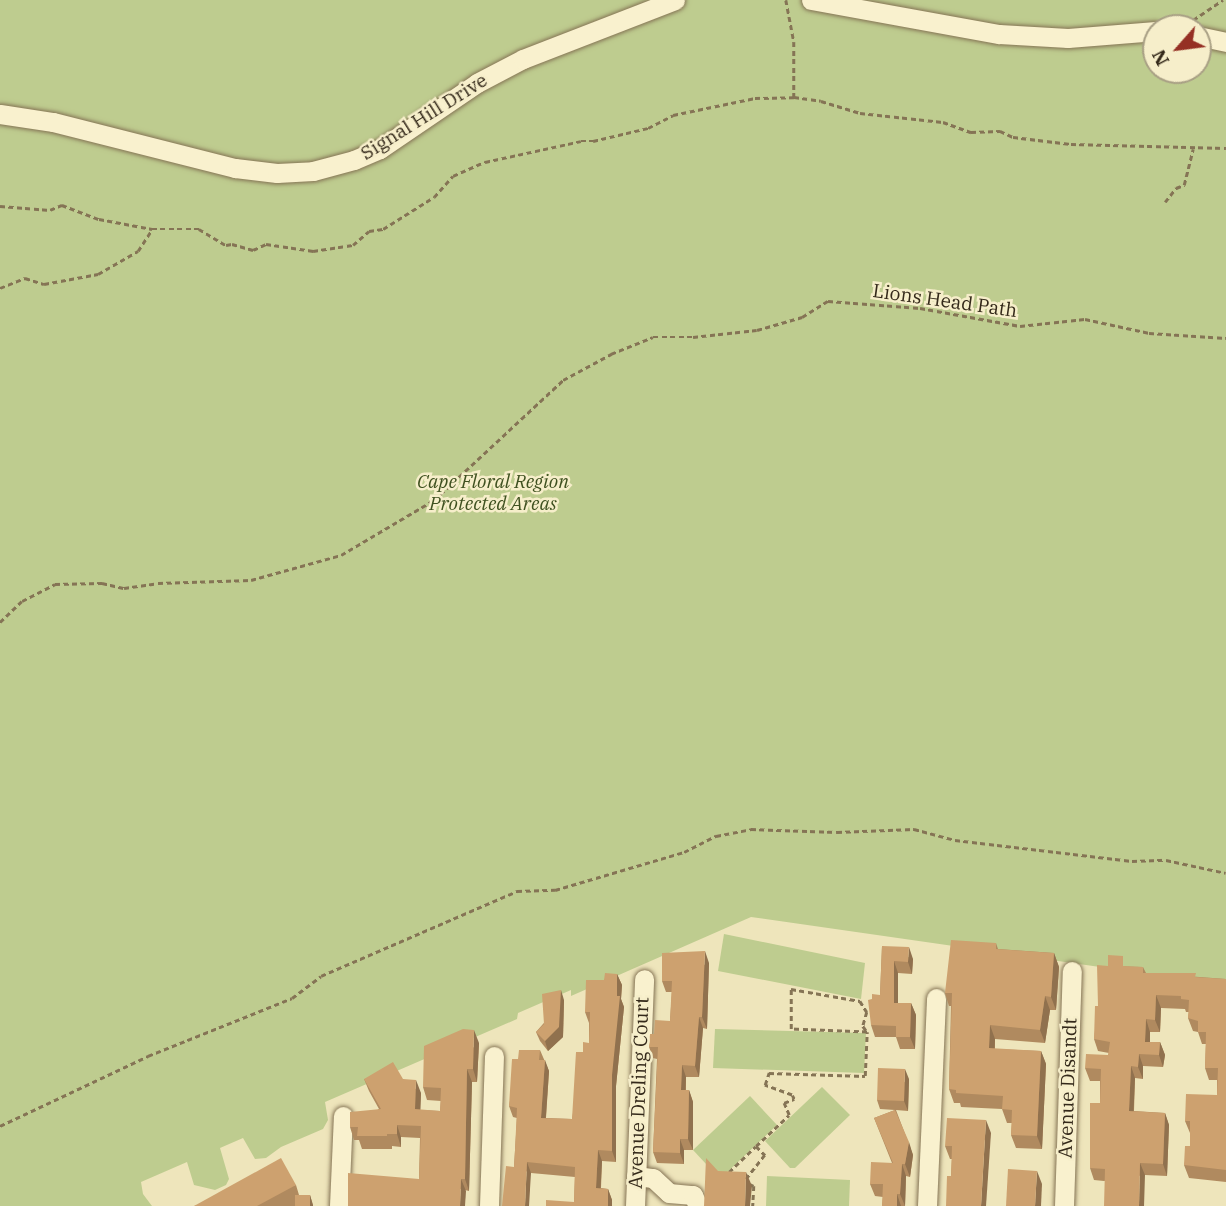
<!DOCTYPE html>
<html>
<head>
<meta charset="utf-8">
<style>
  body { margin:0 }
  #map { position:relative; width:1226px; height:1206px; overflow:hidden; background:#eee5bb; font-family:"IBM Plex Serif",serif }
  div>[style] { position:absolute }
  .green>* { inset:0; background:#becc8f }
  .path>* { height:2.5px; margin-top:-1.25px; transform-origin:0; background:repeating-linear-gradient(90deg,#857455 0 5px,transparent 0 8.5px) }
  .roads { filter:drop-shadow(0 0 2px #857455) drop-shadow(0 0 2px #857455) }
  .minor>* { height:19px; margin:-9.5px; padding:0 9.5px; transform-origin:9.5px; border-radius:9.5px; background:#f9f1ce }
  .wall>* { inset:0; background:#b08a5f }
  .shaded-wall>* { inset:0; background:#90714e }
  .building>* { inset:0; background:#cda16f }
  span { translate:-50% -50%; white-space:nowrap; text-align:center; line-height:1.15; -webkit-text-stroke:5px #f6eeca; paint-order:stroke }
  .street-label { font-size:19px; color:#34291a }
  .park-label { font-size:19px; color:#3f5120; font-style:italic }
  .north { position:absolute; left:1142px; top:14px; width:70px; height:70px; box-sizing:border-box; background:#f6eeca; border:2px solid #a89f84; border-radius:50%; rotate:242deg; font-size:19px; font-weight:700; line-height:28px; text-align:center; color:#34291a }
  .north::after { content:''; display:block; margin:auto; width:24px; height:32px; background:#953024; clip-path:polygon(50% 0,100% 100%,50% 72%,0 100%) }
</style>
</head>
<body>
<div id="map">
  <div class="green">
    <div style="clip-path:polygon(evenodd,0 0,1226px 0,1226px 985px,751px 917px,571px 996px,571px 990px,518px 1013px,517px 1019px,325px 1102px,328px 1120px,323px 1129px,281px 1147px,266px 1158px,255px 1159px,243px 1138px,220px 1148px,229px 1179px,226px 1185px,215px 1190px,194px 1185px,187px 1162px,141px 1182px,143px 1194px,152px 1206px,0 1206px,0 0,1156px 28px,1198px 28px,1198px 70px,1156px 70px,1156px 28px)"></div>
    <div style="clip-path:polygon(724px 934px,865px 963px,861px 999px,718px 971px)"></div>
    <div style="clip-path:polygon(715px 1029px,866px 1033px,864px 1073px,713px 1068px)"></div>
    <div style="clip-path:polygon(822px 1087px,850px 1115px,795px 1168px,790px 1168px,765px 1141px)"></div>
    <div style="clip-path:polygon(750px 1096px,777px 1125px,720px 1179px,693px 1150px)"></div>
    <div style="clip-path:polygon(767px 1176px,850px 1180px,849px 1206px,766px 1206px)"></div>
  </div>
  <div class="path">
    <div style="left:786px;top:0;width:43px;rotate:79.2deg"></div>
    <div style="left:794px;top:42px;width:55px;rotate:90deg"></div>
    <div style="left:1193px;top:20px;width:36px;rotate:-34deg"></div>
    <div style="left:1165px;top:202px;width:18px;rotate:-52deg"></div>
    <div style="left:1176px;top:188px;width:9px;rotate:-21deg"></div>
    <div style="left:1184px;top:185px;width:37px;rotate:-76deg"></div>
    <div style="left:0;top:206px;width:50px;rotate:4.6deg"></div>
    <div style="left:50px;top:210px;width:13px;rotate:-23deg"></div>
    <div style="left:62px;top:205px;width:40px;rotate:21deg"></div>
    <div style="left:99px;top:219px;width:54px;rotate:10.7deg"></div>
    <div style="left:152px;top:229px;width:47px"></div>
    <div style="left:199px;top:229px;width:31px;rotate:31deg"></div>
    <div style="left:226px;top:245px;width:6px;rotate:-9deg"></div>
    <div style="left:232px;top:244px;width:22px;rotate:16deg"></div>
    <div style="left:253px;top:250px;width:14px;rotate:-25deg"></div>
    <div style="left:266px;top:244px;width:48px;rotate:8.5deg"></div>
    <div style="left:313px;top:251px;width:40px;rotate:-8.5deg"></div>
    <div style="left:353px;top:245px;width:21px;rotate:-41deg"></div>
    <div style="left:369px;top:231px;width:14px;rotate:-8deg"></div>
    <div style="left:383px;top:229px;width:60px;rotate:-32.1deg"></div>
    <div style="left:434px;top:197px;width:28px;rotate:-48deg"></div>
    <div style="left:453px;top:176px;width:35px;rotate:-24deg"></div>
    <div style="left:485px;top:162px;width:98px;rotate:-12.3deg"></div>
    <div style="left:581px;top:141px;width:12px"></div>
    <div style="left:593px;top:141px;width:57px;rotate:-13.3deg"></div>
    <div style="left:648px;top:128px;width:28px;rotate:-27deg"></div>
    <div style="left:673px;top:115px;width:84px;rotate:-11.7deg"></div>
    <div style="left:755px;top:98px;width:39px;rotate:-1deg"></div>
    <div style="left:794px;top:97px;width:27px;rotate:8deg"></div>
    <div style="left:821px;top:101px;width:41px;rotate:17.1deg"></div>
    <div style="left:860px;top:113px;width:83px;rotate:6.2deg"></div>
    <div style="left:943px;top:122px;width:30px;rotate:20deg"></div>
    <div style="left:971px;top:132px;width:29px;rotate:-2deg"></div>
    <div style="left:1000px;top:131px;width:14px;rotate:25deg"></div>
    <div style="left:1013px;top:137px;width:58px;rotate:6.9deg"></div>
    <div style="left:1071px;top:144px;width:155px;rotate:1.5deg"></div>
    <div style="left:0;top:288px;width:27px;rotate:-22deg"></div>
    <div style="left:25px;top:278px;width:20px;rotate:18deg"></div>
    <div style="left:44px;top:284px;width:55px;rotate:-10.5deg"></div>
    <div style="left:98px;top:274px;width:46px;rotate:-29.9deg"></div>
    <div style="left:138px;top:251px;width:24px;rotate:-57deg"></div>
    <div style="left:0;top:622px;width:30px;rotate:-44deg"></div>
    <div style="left:22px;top:601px;width:37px;rotate:-27deg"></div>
    <div style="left:55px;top:584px;width:47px;rotate:-1.2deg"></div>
    <div style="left:102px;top:583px;width:23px;rotate:13deg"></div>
    <div style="left:124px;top:588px;width:34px;rotate:-8deg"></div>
    <div style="left:158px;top:583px;width:93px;rotate:-1.8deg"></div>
    <div style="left:251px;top:580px;width:93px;rotate:-15.5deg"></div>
    <div style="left:341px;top:555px;width:108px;rotate:-30.6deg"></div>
    <div style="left:434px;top:500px;width:176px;rotate:-42.9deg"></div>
    <div style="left:563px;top:380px;width:55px;rotate:-28.4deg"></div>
    <div style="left:611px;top:354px;width:45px;rotate:-22deg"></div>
    <div style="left:653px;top:337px;width:40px"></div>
    <div style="left:693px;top:337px;width:64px;rotate:-6.2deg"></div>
    <div style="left:757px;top:330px;width:47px;rotate:-16.1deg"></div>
    <div style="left:802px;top:317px;width:31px;rotate:-32deg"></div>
    <div style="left:828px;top:301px;width:92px;rotate:4.4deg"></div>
    <div style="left:920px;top:308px;width:102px;rotate:10.2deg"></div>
    <div style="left:1020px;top:326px;width:65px;rotate:-6.1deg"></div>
    <div style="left:1085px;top:319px;width:66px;rotate:12.3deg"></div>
    <div style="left:1149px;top:333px;width:77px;rotate:3.7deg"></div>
    <div style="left:0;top:1126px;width:164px;rotate:-25.3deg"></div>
    <div style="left:148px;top:1056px;width:155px;rotate:-21.9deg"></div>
    <div style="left:292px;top:998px;width:36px;rotate:-37deg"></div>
    <div style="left:321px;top:976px;width:214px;rotate:-23.4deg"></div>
    <div style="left:517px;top:891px;width:38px;rotate:-2deg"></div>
    <div style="left:555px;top:890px;width:134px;rotate:-16.4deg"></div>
    <div style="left:684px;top:852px;width:36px;rotate:-27deg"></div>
    <div style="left:716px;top:836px;width:36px;rotate:-11deg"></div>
    <div style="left:751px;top:829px;width:86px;rotate:2deg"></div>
    <div style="left:837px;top:832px;width:77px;rotate:-2.2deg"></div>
    <div style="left:914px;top:829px;width:42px;rotate:15deg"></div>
    <div style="left:955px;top:840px;width:178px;rotate:6.8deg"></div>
    <div style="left:1132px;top:861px;width:34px;rotate:-2deg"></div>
    <div style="left:1166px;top:860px;width:61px;rotate:12.2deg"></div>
    <div style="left:756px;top:1146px;width:45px;rotate:-43.2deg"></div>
    <div style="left:789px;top:1115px;width:13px;rotate:-113deg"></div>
    <div style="left:784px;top:1103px;width:11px;rotate:-22deg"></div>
    <div style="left:794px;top:1099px;width:4px;rotate:-117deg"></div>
    <div style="left:792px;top:1095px;width:29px;rotate:-160deg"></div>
    <div style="left:765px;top:1085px;width:13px;rotate:-72deg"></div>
    <div style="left:769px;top:1073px;width:96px;rotate:1.8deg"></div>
    <div style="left:865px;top:1076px;width:44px;rotate:-87.4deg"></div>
    <div style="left:867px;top:1032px;width:76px;rotate:-177.7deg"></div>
    <div style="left:791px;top:1029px;width:40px;rotate:-90deg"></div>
    <div style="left:791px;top:989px;width:70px;rotate:9.9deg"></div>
    <div style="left:860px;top:1001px;width:13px;rotate:58deg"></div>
    <div style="left:867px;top:1012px;width:15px;rotate:106deg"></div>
    <div style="left:863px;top:1026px;width:7px;rotate:56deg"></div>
    <div style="left:729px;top:1172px;width:37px;rotate:-44deg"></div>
    <div style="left:756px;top:1146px;width:13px;rotate:45deg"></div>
    <div style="left:765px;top:1155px;width:31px;rotate:128deg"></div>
    <div style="left:750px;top:1184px;width:4px;rotate:27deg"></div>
    <div style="left:754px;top:1186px;width:20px;rotate:93deg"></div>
  </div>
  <div class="roads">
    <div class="minor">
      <div style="left:811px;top:0;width:191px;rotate:10.3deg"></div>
      <div style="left:999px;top:34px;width:69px;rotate:3.3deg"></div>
      <div style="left:1068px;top:38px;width:88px;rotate:-4.5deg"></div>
      <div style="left:1198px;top:36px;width:29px;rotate:12deg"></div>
      <div style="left:0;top:114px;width:54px;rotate:8.6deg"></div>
      <div style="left:53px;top:122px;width:188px;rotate:14.2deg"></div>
      <div style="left:235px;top:168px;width:42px;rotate:6.8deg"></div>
      <div style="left:277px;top:173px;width:36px;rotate:-3deg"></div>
      <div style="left:313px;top:171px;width:42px;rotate:-15deg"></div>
      <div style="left:354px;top:160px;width:28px;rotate:-23deg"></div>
      <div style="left:380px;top:149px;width:117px;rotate:-34.2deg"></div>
      <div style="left:477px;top:83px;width:52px;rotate:-27.6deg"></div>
      <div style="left:523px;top:59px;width:163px;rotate:-21.2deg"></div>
      <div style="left:636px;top:1176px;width:17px;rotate:7deg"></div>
      <div style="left:653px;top:1178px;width:22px;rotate:43deg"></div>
      <div style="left:669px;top:1193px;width:24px;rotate:5deg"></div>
      <div style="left:693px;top:1195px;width:12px;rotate:66deg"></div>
      <div style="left:339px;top:1206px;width:90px;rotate:-87.5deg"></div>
      <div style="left:489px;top:1206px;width:150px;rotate:-88.1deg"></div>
      <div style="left:635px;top:1206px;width:227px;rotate:-87.7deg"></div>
      <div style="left:927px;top:1206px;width:208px;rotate:-87.5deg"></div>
      <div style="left:1064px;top:1206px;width:235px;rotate:-88.1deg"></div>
    </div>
  </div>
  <div class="wall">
    <div style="clip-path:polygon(996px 943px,998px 949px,1054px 953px,1059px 967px,1056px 1010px,1050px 1010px,1045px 1043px,995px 1039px,995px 1049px,1041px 1051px,1046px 1064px,1042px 1149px,1016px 1148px,1011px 1135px,1012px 1123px,1007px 1123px,1002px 1109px,961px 1107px,960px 1103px,954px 1103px,949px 1089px,951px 1006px,949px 1006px,945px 993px)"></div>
    <div style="clip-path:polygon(882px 946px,913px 959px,912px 974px,898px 973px,898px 1003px,911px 1003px,916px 1015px,915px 1049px,900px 1049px,896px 1037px,875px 1037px,871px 1025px,880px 995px)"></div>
    <div style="clip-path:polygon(709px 963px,707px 1029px,703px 1028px,699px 1077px,686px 1077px,686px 1090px,689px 1090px,693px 1102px,693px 1150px,684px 1150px,684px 1164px,657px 1163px,653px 1152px,657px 1059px,653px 1058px,649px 1047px,654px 1034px,670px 1021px,672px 992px,666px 992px,662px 981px)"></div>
    <div style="clip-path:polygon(1108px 966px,1143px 967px,1146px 973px,1226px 979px,1226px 1182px,1189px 1178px,1184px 1165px,1190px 1146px,1190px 1133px,1185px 1121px,1217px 1095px,1217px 1080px,1209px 1080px,1205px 1068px,1206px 1044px,1202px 1044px,1198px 1032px,1193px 1031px,1188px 1018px,1189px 1012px,1186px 1012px,1185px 1009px,1161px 1008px,1160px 1032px,1150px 1032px,1150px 1042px,1160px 1042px,1165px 1055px,1163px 1067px,1143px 1066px,1143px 1079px,1135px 1078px,1134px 1111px,1165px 1113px,1169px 1125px,1167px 1176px,1145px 1175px,1104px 1181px,1094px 1180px,1090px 1168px,1100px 1103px,1100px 1081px,1090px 1081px,1085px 1068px,1108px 1055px,1109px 1053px,1098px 1051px,1094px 1039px,1098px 1006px)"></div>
    <div style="clip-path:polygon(617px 974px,622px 985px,621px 999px,624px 1007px,616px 1086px,616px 1162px,602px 1161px,601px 1188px,608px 1189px,612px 1200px,574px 1202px,575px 1177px,531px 1173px,514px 1167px,517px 1118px,513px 1117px,509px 1106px,518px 1059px,540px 1050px,549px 1071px,546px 1118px,572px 1119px,583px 1052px,589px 1043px,589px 1023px,585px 1012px,604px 980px)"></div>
    <div style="clip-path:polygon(564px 1000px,563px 1037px,548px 1051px,540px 1041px,536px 1032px)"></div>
    <div style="clip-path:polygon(479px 1043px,477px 1082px,472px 1082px,469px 1191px,419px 1179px,420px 1138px,401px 1137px,401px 1147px,392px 1146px,392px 1149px,362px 1149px,359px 1140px,354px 1140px,350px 1127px,379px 1109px,369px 1091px,364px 1079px,403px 1079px,421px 1093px,420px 1110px,440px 1111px,441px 1101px,427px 1100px,423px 1087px)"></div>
    <div style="clip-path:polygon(909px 1079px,908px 1111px,896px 1110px,913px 1155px,910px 1177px,906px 1176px,905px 1206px,882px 1206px,883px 1197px,875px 1196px,870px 1184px,892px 1163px,874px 1118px,895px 1110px,880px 1109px,877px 1100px)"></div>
    <div style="clip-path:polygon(991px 1133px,951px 1176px,952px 1159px,950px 1159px,945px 1146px)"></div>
    <div style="clip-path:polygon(296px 1185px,299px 1195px,310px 1195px,313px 1206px,194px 1206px)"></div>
  </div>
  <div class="shaded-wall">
    <div style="clip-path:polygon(909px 947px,913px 959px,912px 974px,908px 962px)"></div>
    <div style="clip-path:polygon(705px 951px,709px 963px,707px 1029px,702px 1017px)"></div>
    <div style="clip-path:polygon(1054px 953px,1059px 967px,1056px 1010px,1051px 997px)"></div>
    <div style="clip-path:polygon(894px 961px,898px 973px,898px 1015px,894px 1003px)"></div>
    <div style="clip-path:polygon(617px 974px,622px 985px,621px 999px,624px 1007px,616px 1086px,616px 1162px,612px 1151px,612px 1075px)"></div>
    <div style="clip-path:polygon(561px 990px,564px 1000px,563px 1037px,548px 1051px,545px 1041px)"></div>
    <div style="clip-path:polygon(1156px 995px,1161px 1008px,1160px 1032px,1155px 1020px)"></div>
    <div style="clip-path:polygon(1045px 996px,1050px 1010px,1045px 1043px,1040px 1030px)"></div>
    <div style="clip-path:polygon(911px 1003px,916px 1015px,915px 1049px,910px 1037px)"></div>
    <div style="clip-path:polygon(699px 1017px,703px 1028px,699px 1077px,695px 1066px)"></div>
    <div style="clip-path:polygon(1146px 1019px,1150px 1032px,1150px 1054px,1145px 1042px)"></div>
    <div style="clip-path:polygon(990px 1025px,995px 1039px,994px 1062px,989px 1048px)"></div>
    <div style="clip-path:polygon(474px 1030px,479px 1043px,477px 1082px,473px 1069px)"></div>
    <div style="clip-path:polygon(1160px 1042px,1165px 1055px,1163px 1067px,1159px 1055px)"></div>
    <div style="clip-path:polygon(1041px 1051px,1046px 1064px,1042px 1149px,1037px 1136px)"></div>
    <div style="clip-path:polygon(1139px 1054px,1143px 1066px,1143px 1079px,1138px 1067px)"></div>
    <div style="clip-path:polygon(545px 1060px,549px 1071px,545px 1129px,541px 1118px)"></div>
    <div style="clip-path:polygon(682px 1065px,686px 1077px,685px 1101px,681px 1090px)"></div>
    <div style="clip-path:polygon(1131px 1066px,1135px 1078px,1133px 1123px,1129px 1111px)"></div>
    <div style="clip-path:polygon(467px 1069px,472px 1082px,469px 1191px,465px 1179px)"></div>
    <div style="clip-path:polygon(905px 1069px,909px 1079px,908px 1111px,904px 1101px)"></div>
    <div style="clip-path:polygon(416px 1080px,421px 1093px,420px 1122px,415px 1109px)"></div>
    <div style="clip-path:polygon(689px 1090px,693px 1102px,693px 1150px,688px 1139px)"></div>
    <div style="clip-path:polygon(1165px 1113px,1169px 1125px,1167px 1176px,1163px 1164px)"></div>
    <div style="clip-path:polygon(986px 1120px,991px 1133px,986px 1206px,981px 1206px)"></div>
    <div style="clip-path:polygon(397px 1125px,401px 1137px,401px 1147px,397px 1134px)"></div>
    <div style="clip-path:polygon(680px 1139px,684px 1150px,684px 1164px,680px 1153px)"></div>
    <div style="clip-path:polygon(909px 1142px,913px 1155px,910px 1177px,905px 1164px)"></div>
    <div style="clip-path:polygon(598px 1150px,602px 1161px,600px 1199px,596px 1188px)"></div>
    <div style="clip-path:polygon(527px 1162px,531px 1173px,529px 1206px,525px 1206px)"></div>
    <div style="clip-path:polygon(1140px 1163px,1145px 1175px,1144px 1206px,1139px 1206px)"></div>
    <div style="clip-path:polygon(902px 1164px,906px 1176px,905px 1206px,900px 1194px)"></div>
    <div style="clip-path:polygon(1037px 1171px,1042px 1184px,1041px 1206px,1035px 1206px)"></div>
    <div style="clip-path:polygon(746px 1172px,752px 1186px,750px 1206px,745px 1206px)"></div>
    <div style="clip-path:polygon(461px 1179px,466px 1191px,465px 1206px,460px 1206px)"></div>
    <div style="clip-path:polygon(608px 1189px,612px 1200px,612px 1206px,608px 1206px)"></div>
    <div style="clip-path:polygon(897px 1194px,901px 1206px,897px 1206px)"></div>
    <div style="clip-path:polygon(310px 1195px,313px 1205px,313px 1206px,310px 1206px)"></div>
  </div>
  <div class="building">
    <div style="clip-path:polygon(951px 940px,996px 943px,996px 949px,1054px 953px,1051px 997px,1045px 996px,1040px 1030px,990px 1025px,989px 1048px,1041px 1051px,1037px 1136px,1011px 1135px,1012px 1110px,1002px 1109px,1003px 1096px,956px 1093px,956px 1090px,949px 1089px,952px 993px,945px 993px)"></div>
    <div style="clip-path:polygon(882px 946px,909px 947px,908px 962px,894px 961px,894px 1003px,911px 1003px,910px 1037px,896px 1037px,896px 1026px,871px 1025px,868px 1000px,872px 999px,872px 994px,880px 995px)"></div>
    <div style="clip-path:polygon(705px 951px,702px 1017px,699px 1017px,695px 1066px,682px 1065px,681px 1090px,689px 1090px,688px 1139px,680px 1139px,680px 1153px,653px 1152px,658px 1047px,649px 1047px,650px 1034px,654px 1034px,655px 1020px,670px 1021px,672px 981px,662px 981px,662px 953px)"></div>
    <div style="clip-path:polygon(1108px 955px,1123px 956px,1123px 966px,1143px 967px,1143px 973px,1196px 973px,1195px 977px,1226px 979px,1226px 1170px,1184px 1165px,1185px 1146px,1190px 1146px,1190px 1121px,1185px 1121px,1186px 1094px,1217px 1095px,1218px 1068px,1205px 1068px,1206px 1032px,1198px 1032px,1198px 1021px,1188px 1018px,1189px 1000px,1181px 999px,1181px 996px,1156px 995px,1155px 1020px,1146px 1019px,1145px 1042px,1160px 1042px,1159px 1055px,1139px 1054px,1138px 1067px,1131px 1066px,1129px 1111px,1165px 1113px,1163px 1164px,1140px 1163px,1139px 1206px,1104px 1206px,1105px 1169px,1090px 1168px,1090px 1103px,1100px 1103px,1101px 1069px,1085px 1068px,1086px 1054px,1108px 1055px,1110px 1042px,1094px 1039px,1095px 1006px,1098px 1006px,1097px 965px,1108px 966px)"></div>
    <div style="clip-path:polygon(605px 973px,617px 974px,617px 996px,620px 996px,612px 1075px,612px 1151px,598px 1150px,596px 1188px,608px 1189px,608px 1206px,546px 1206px,546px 1200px,574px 1202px,575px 1167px,527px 1162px,525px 1206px,502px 1206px,506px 1166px,514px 1167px,515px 1150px,517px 1108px,509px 1106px,512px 1059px,518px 1059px,519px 1050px,540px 1050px,539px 1060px,545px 1060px,541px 1118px,572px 1119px,576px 1052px,583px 1052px,583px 1042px,589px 1043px,590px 1012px,585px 1012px,586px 980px,604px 980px)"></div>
    <div style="clip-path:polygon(561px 990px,559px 1027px,545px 1041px,536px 1032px,544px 1024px,542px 994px)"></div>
    <div style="clip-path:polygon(463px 1029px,474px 1030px,473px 1069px,467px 1069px,465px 1179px,461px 1179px,460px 1206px,348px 1206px,348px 1173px,419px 1179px,421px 1126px,397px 1125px,397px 1134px,387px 1134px,387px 1136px,357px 1136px,358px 1127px,350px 1127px,350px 1112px,381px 1109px,364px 1079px,393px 1062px,403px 1079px,416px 1080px,415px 1109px,440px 1111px,441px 1088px,423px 1087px,424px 1046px)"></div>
    <div style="clip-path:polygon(878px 1068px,905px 1069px,904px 1101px,877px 1100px)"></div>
    <div style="clip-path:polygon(895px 1110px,909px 1142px,905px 1164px,902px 1164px,900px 1194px,897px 1194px,897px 1206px,882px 1206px,883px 1184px,870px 1184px,871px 1162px,893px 1163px,874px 1118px)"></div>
    <div style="clip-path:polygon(947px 1118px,986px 1120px,981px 1206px,946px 1206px,947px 1176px,951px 1176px,952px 1146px,945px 1146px)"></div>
    <div style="clip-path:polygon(281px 1158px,296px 1185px,257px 1206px,194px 1206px)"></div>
    <div style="clip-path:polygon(706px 1158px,718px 1171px,746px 1172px,745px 1206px,704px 1206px)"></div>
    <div style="clip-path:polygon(1008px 1169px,1037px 1171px,1035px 1206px,1006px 1206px)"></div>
    <div style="clip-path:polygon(295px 1195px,310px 1195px,310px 1206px,295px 1206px)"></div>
  </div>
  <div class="street-label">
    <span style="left:424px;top:117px;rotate:-32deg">Signal Hill Drive</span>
    <span style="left:945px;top:301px;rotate:8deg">Lions Head Path</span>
    <span style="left:1068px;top:1088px;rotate:-88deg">Avenue Disandt</span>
    <span style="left:639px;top:1093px;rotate:-88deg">Avenue Dreling Court</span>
  </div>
  <div class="park-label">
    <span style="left:493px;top:493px">Cape Floral Region<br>Protected Areas</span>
  </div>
  <div class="north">N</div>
</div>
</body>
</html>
